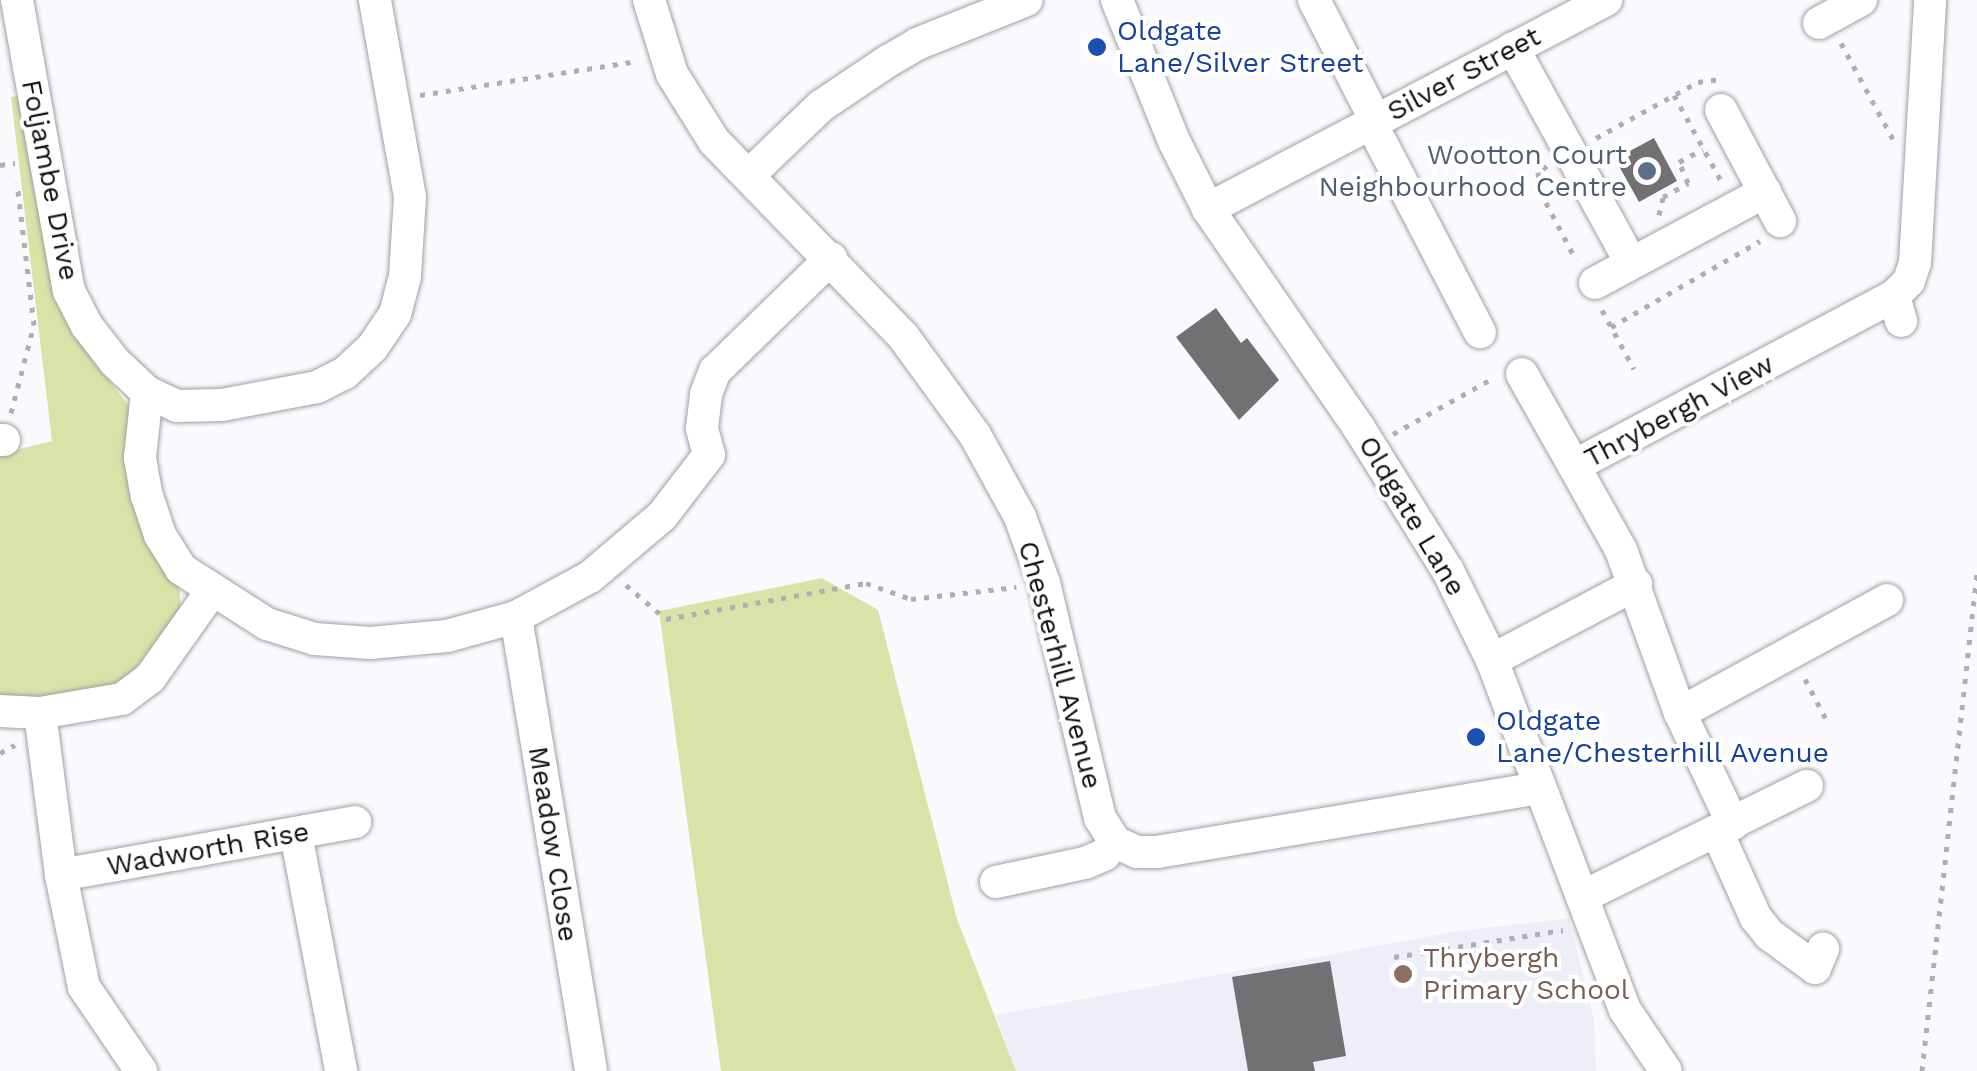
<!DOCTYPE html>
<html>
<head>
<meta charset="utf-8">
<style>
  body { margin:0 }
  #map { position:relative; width:1977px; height:1071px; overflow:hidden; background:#fafafe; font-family:"Work Sans",sans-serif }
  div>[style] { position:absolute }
  .built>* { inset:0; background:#eeeef9 }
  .green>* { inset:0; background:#d9e3a7 }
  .building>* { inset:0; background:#717174 }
  .path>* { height:5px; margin-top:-2.5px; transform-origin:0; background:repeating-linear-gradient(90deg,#afafb2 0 5px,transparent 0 13px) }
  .roads { filter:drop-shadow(0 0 2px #a0a0a4) drop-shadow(0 0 2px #a0a0a4) }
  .minor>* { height:32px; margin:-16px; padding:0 16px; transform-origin:16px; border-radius:16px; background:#fff }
  .dots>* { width:28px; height:28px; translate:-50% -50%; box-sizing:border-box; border:5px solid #fff; border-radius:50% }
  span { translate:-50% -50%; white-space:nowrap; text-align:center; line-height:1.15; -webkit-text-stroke:8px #fff; paint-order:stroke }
  .transit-label { font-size:28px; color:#164399 }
  .left { translate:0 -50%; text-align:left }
  .street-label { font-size:28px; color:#111112 }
  .service-label { font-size:28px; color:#4e5e75 }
  .right { translate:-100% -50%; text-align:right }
  .education-label { font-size:28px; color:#785e54 }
</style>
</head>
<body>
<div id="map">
  <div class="built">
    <div style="clip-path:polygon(1569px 918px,1594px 1020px,1596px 1071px,1016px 1071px,996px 1015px,1453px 932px)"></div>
  </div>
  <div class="green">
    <div style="clip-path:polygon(21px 96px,92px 358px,131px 409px,180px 593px,181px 613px,172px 634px,113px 691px,77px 702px,0 699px,0 454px,52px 441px,11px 97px)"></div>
    <div style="clip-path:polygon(822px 578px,878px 610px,957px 919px,1016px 1071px,721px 1071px,659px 611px)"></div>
  </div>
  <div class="building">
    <div style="clip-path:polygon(1654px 138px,1677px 181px,1639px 202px,1615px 159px)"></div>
    <div style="clip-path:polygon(1216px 308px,1241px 343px,1247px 338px,1279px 380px,1239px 420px,1176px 337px)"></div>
    <div style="clip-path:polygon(1330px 961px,1346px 1056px,1313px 1062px,1315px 1071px,1248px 1071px,1232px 977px)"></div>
  </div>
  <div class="path">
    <div style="left:1841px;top:43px;width:109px;rotate:61.6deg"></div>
    <div style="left:420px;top:95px;width:220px;rotate:-8.9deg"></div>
    <div style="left:1674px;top:95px;width:102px;rotate:61.2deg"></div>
    <div style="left:1596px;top:138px;width:116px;rotate:-28.8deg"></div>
    <div style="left:1698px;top:82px;width:22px;rotate:-8deg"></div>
    <div style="left:0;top:165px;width:15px;rotate:-8deg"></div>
    <div style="left:1547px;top:166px;width:11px;rotate:146deg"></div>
    <div style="left:1538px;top:172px;width:19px;rotate:84deg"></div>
    <div style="left:1540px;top:191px;width:78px;rotate:62.4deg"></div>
    <div style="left:1659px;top:215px;width:18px;rotate:-77deg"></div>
    <div style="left:1663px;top:197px;width:29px;rotate:-29deg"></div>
    <div style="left:1688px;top:183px;width:23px;rotate:-113deg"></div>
    <div style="left:1679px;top:162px;width:27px;rotate:-28deg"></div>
    <div style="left:1602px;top:310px;width:67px;rotate:61.5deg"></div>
    <div style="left:1611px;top:327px;width:172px;rotate:-30deg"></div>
    <div style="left:11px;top:413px;width:91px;rotate:-75.4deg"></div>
    <div style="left:34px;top:325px;width:143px;rotate:-96.8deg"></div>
    <div style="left:1393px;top:434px;width:115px;rotate:-29.2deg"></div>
    <div style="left:626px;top:585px;width:52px;rotate:40.4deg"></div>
    <div style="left:666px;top:619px;width:203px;rotate:-10.2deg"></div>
    <div style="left:866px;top:583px;width:48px;rotate:19.6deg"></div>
    <div style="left:911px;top:599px;width:106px;rotate:-6.5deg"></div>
    <div style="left:1805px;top:679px;width:45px;rotate:62.3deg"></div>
    <div style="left:0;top:753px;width:17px;rotate:-28deg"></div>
    <div style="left:1394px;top:957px;width:171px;rotate:-9.1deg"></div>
    <div style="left:1922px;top:1071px;width:501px;rotate:-83.7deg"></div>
  </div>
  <div class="roads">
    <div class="minor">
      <div style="left:17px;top:0;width:296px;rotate:79.9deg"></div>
      <div style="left:69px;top:291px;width:39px;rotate:63deg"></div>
      <div style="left:87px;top:326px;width:46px;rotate:52.1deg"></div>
      <div style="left:115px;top:362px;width:44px;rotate:43.2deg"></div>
      <div style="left:147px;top:392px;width:33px;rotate:25deg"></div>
      <div style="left:177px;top:406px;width:45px;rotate:-1.3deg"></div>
      <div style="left:222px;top:405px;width:97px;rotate:-10.7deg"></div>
      <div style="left:317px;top:387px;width:31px;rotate:-27deg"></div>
      <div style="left:345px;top:373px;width:37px;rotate:-43deg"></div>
      <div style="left:372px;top:348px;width:41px;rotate:-55.9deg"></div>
      <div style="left:395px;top:314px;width:39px;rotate:-75deg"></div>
      <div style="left:405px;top:276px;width:79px;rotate:-86.4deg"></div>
      <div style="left:410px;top:197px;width:200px;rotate:-100.1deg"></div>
      <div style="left:649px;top:0;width:77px;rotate:72.7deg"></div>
      <div style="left:672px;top:74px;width:79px;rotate:57.9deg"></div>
      <div style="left:714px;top:141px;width:272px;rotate:45.9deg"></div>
      <div style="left:903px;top:336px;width:122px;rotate:54deg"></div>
      <div style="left:975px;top:435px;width:94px;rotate:61.2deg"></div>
      <div style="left:1020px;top:517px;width:70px;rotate:70deg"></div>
      <div style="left:1044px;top:583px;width:242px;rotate:76.6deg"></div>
      <div style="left:1100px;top:818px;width:28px;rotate:58deg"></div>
      <div style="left:1115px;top:842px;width:24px;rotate:24deg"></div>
      <div style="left:1137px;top:852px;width:20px"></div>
      <div style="left:1157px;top:852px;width:386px;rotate:-9.5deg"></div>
      <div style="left:1117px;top:0;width:152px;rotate:68deg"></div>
      <div style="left:1174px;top:141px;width:76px;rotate:63.4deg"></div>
      <div style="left:1208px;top:209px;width:266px;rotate:55.4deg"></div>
      <div style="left:1359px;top:428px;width:168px;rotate:58.1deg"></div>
      <div style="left:1448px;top:571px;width:99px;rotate:63.7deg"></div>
      <div style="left:1492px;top:660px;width:374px;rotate:69.2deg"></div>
      <div style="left:1625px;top:1010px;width:73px;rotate:56.1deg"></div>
      <div style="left:1314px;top:0;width:136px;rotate:62.9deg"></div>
      <div style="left:1819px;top:23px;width:48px;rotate:-28.7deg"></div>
      <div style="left:1513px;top:48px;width:245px;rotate:61.2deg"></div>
      <div style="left:1721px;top:110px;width:126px;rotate:62deg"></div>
      <div style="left:1371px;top:123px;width:236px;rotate:62.5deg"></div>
      <div style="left:748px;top:176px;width:101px;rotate:-43.8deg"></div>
      <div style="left:821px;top:106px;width:81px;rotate:-33.9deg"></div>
      <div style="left:888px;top:61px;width:34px;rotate:-30deg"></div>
      <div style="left:917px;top:44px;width:118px;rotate:-21.8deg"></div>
      <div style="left:1208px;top:209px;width:450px;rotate:-27.7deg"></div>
      <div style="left:1595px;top:283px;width:193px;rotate:-28.2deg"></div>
      <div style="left:1894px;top:296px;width:21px;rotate:-45deg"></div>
      <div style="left:1909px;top:281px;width:19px;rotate:-72deg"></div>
      <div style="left:1915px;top:263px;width:263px;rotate:-86.7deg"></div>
      <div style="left:1522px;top:374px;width:106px;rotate:60.5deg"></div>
      <div style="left:147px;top:392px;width:66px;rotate:96.1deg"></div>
      <div style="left:140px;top:458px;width:39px;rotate:80deg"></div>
      <div style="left:147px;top:496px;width:41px;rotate:71.6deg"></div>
      <div style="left:160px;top:535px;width:40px;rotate:58deg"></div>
      <div style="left:181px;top:569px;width:102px;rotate:32.6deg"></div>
      <div style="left:267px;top:624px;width:50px;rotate:17.4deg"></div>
      <div style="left:315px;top:639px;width:55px;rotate:4.2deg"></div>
      <div style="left:370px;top:643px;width:77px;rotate:-5.2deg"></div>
      <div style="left:447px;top:636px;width:72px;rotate:-15.4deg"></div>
      <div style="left:516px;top:617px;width:84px;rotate:-28.4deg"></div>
      <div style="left:590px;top:577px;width:94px;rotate:-40.3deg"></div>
      <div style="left:662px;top:516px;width:77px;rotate:-52.4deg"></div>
      <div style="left:709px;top:455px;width:28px;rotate:-105deg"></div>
      <div style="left:702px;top:428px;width:34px;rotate:-83deg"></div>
      <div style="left:706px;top:394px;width:25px;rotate:-69deg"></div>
      <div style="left:715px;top:371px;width:162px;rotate:-44.2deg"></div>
      <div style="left:0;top:440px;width:4px"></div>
      <div style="left:516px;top:617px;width:460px;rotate:80.6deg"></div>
      <div style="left:1492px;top:660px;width:163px;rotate:-27.8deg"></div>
      <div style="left:0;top:711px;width:40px;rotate:2.9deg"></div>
      <div style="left:40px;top:713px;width:83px;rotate:-9.7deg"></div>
      <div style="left:122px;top:699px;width:35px;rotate:-37deg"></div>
      <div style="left:150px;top:678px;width:105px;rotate:-54.7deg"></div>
      <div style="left:40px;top:713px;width:163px;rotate:82.6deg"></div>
      <div style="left:61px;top:875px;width:114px;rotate:78.4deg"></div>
      <div style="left:84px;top:987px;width:102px;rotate:55.8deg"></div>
      <div style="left:1680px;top:713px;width:236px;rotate:-28.6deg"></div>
      <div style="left:1733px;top:824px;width:123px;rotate:-115.5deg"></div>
      <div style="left:1680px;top:713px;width:173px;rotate:-109.9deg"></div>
      <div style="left:1621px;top:550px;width:96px;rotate:-119.2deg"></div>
      <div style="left:1574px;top:466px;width:362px;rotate:-28deg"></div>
      <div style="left:1894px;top:296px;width:26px;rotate:74deg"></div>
      <div style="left:296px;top:834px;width:241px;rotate:79.2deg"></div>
      <div style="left:1718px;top:834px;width:92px;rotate:65.7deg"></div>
      <div style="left:1756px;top:918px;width:22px;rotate:51deg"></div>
      <div style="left:1770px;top:935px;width:56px;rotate:36.3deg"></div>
      <div style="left:1815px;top:968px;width:21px;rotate:-67deg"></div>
      <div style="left:61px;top:875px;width:299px;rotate:-10.2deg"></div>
      <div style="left:996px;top:882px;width:91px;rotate:-12.1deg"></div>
      <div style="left:1085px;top:863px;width:21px;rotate:-23deg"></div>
      <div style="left:1104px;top:855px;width:17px;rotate:-50deg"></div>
      <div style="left:1582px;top:897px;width:251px;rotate:-26.3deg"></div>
    </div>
  </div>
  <div class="dots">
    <div style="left:1097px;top:47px;background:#1a4fb4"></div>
    <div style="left:1647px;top:171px;background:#5c6f8a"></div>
    <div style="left:1476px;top:737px;background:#1a4fb4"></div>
    <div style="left:1403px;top:974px;background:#8d6e63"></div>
  </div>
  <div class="transit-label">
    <span class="left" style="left:1117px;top:47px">Oldgate<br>Lane/Silver Street</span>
    <span class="left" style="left:1496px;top:737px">Oldgate<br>Lane/Chesterhill Avenue</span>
  </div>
  <div class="street-label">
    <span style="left:1464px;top:74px;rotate:-28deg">Silver Street</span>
    <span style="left:50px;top:180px;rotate:79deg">Foljambe Drive</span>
    <span style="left:1679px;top:411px;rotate:-28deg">Thrybergh View</span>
    <span style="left:1412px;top:516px;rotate:59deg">Oldgate Lane</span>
    <span style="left:1060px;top:665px;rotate:75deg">Chesterhill Avenue</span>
    <span style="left:553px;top:844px;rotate:81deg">Meadow Close</span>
    <span style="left:208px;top:849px;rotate:-10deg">Wadworth Rise</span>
  </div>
  <div class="service-label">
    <span class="right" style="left:1627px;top:171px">Wootton Court<br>Neighbourhood Centre</span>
  </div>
  <div class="education-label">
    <span class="left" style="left:1423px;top:974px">Thrybergh<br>Primary School</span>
  </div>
</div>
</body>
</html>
